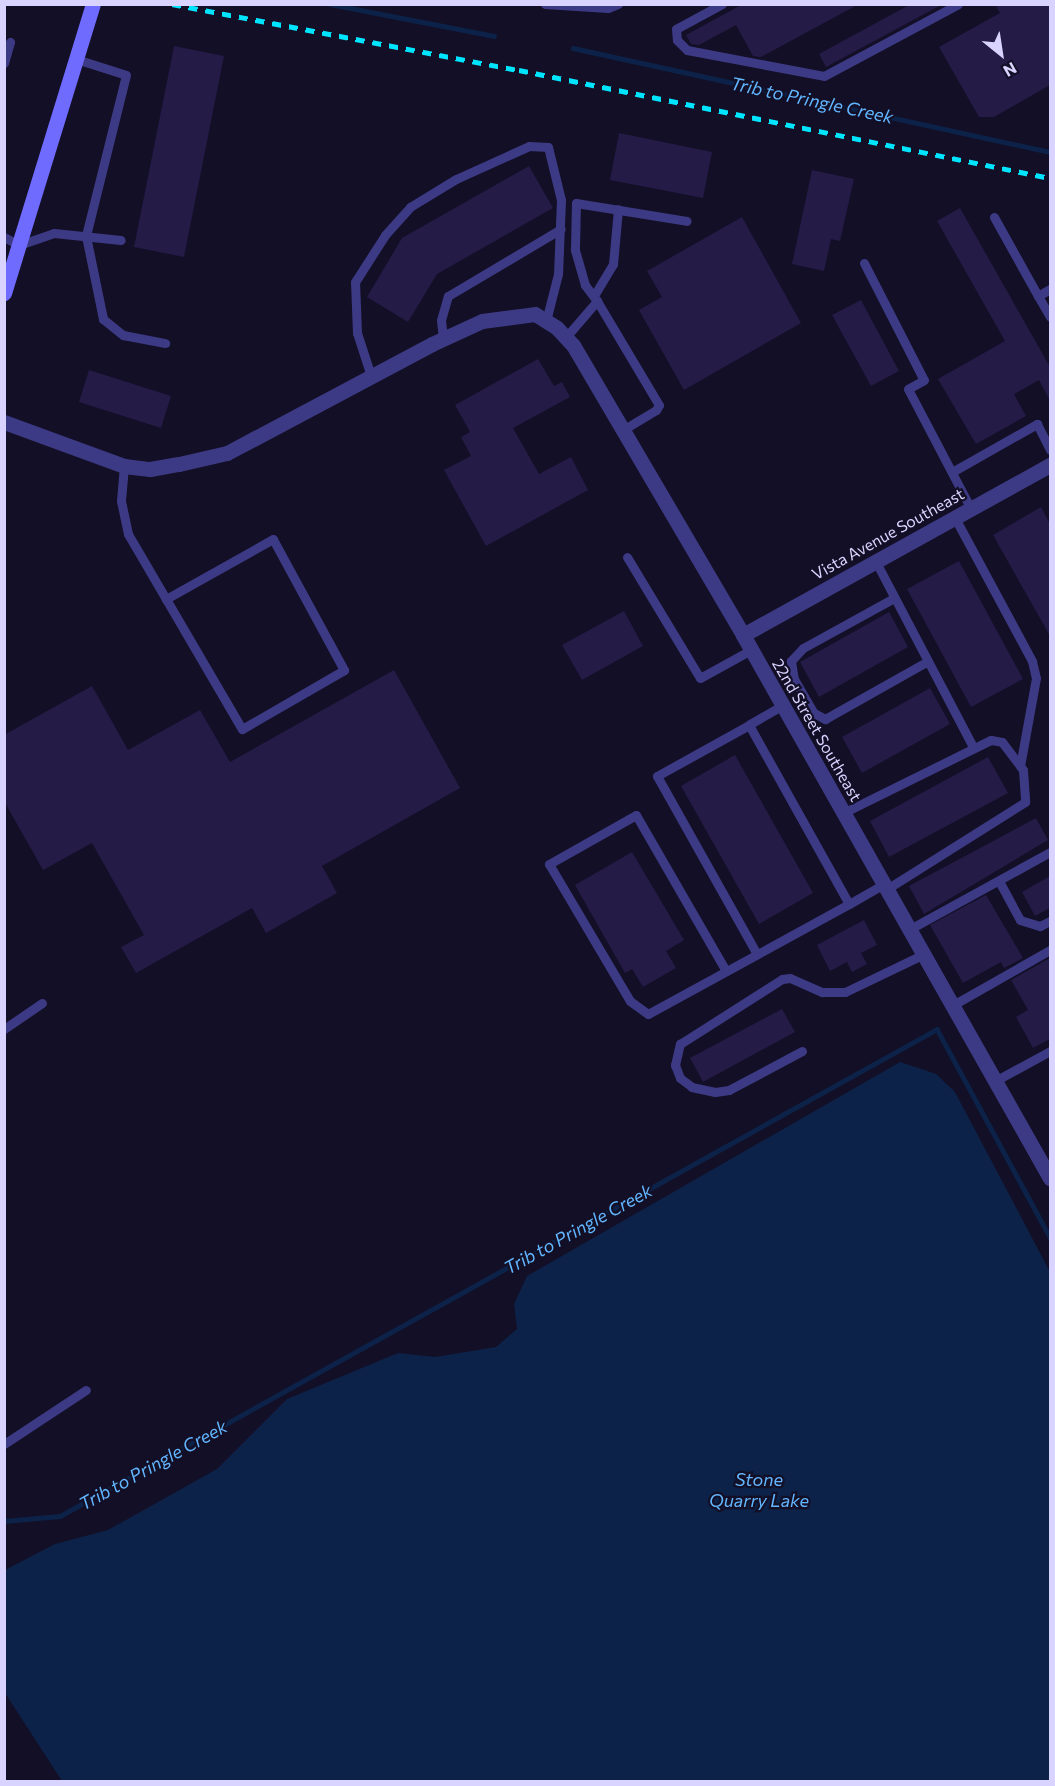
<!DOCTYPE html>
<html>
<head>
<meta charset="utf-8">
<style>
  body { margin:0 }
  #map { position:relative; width:1055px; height:1786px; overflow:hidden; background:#130f26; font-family:Commissioner,sans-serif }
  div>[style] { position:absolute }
  .water>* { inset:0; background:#0c2248 }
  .stream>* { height:4.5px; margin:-2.25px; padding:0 2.25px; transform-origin:2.25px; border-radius:2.25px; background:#0c2248 }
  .building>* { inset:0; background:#241b47 }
  .service>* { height:9px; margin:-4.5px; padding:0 4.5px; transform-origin:4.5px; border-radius:4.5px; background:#3d3a85 }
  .minor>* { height:15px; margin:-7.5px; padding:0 7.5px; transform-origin:7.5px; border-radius:7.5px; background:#3d3a85 }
  .tertiary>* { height:15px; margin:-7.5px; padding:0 7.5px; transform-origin:7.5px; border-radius:7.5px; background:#3d3a85 }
  .secondary>* { height:15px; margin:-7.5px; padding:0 7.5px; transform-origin:7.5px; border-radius:7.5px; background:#6f6bff }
  .rail>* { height:4.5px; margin-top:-2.25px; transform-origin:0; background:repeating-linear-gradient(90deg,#00e5ff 0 9px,transparent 0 17px) }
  span { translate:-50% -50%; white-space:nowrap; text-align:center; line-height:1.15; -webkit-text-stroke:4.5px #130f26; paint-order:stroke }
  .street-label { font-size:16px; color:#d9d4ff }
  .water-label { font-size:18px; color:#62b6ff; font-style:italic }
  .frame { position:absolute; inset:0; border:6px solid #d9d4ff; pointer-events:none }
  .north { position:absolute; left:971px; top:24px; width:60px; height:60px; -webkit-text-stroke:4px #130f26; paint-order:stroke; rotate:150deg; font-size:16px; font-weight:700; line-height:24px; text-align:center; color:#d9d4ff }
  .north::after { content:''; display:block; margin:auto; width:21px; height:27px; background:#d9d4ff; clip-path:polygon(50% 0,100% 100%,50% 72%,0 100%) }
</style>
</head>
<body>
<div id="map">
  <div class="water">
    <div style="clip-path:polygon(900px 1062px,936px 1074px,955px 1092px,1050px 1272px,1050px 1781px,62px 1781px,5px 1693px,5px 1570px,55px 1544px,108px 1530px,217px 1469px,287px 1399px,398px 1353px,435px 1357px,496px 1347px,517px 1329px,514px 1304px,527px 1276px)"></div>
  </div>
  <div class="stream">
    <div style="left:330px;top:4px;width:167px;rotate:11deg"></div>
    <div style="left:573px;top:48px;width:488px;rotate:12.3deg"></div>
    <div style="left:4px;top:1521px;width:56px;rotate:-5.1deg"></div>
    <div style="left:60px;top:1516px;width:1003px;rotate:-29.04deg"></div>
    <div style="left:937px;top:1029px;width:237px;rotate:61.5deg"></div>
  </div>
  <div class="building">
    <div style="clip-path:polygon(743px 4px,859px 4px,761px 57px,753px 56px,736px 25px,699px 45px,691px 44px,686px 35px)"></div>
    <div style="clip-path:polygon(911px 4px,943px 4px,826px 67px,819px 54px)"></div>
    <div style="clip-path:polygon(995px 4px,1050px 4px,1050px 85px,994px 117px,979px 117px,939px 47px,1000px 13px)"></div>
    <div style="clip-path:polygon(174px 46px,224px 56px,184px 257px,134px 247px)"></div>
    <div style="clip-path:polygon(619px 133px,712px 152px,703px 198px,610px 180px)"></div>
    <div style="clip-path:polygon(529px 166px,553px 208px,437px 274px,408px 322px,367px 297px,402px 238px)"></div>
    <div style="clip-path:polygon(812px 170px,854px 179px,840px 241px,831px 239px,824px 271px,792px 264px)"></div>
    <div style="clip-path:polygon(960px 208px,1050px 367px,1050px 401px,1039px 380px,1014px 394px,1026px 416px,976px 444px,938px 379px,1005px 341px,937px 221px)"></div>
    <div style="clip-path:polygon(742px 217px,801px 323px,684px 390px,639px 310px,662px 297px,647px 271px)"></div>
    <div style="clip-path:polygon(861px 300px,899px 371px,871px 386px,832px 315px)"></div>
    <div style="clip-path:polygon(538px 359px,554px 386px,562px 382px,570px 397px,513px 428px,539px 474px,571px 457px,588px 490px,486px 546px,444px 470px,471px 456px,461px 437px,470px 432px,455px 405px)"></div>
    <div style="clip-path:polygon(89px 370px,171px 396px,161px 428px,79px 402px)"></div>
    <div style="clip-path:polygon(1041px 507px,1050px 524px,1050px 636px,993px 535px)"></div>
    <div style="clip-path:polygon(959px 561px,1023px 679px,971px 707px,907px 589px)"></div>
    <div style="clip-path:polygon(624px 611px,643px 646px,582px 680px,562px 645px)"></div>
    <div style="clip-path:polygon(889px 612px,908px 647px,819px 697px,800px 662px)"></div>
    <div style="clip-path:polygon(394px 670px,460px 788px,322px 866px,337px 893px,266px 933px,252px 908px,136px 973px,121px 947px,144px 935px,92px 843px,43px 870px,4px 801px,4px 735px,92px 686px,128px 750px,200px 710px,230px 762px)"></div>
    <div style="clip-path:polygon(930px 688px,950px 724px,862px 773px,842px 737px)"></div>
    <div style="clip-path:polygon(735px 755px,813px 893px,759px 924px,681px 786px)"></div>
    <div style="clip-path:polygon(988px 757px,1008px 793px,889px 857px,870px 821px)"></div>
    <div style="clip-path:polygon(1036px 818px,1048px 840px,924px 914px,909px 886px)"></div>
    <div style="clip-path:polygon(632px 852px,684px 940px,666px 951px,676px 968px,643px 987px,632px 969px,625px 973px,575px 885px)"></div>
    <div style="clip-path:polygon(1050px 876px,1050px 908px,1035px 916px,1022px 892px)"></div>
    <div style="clip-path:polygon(986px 895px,1023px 958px,1004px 968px,1001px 962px,963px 983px,930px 925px)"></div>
    <div style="clip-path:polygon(864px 920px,877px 945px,861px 953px,867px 964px,852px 972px,847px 962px,830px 971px,817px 945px)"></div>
    <div style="clip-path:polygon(1050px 958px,1050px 1039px,1033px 1048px,1016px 1017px,1028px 1010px,1011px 980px)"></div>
    <div style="clip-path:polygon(782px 1009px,795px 1032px,703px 1082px,690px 1058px)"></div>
  </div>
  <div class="service">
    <div style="left:545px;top:4px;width:63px;rotate:3.6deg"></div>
    <div style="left:608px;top:8px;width:11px;rotate:-22deg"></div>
    <div style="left:722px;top:4px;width:52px;rotate:151.5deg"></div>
    <div style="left:676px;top:29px;width:11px;rotate:85deg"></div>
    <div style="left:677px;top:40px;width:14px;rotate:45deg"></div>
    <div style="left:687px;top:50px;width:139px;rotate:10.7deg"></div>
    <div style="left:824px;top:76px;width:152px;rotate:-28.2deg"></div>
    <div style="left:76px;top:59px;width:52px;rotate:17.7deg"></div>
    <div style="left:126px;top:75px;width:166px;rotate:104deg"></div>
    <div style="left:86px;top:236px;width:85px;rotate:78.4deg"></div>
    <div style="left:103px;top:319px;width:26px;rotate:39deg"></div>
    <div style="left:123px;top:335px;width:43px;rotate:10.8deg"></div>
    <div style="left:4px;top:63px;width:22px;rotate:-74deg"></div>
    <div style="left:994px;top:217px;width:90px;rotate:60.9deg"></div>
    <div style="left:4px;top:237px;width:17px;rotate:28deg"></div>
    <div style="left:19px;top:245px;width:37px;rotate:-19deg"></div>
    <div style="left:54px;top:233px;width:67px;rotate:6deg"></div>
    <div style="left:864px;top:263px;width:131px;rotate:62.9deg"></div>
    <div style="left:924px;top:380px;width:18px;rotate:151deg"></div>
    <div style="left:908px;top:389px;width:136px;rotate:62.3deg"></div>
    <div style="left:1050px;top:289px;width:14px;rotate:150deg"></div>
    <div style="left:1038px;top:296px;width:24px;rotate:60deg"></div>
    <div style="left:595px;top:294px;width:35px;rotate:-59deg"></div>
    <div style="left:613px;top:264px;width:55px;rotate:-84.8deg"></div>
    <div style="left:597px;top:301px;width:20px;rotate:-127deg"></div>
    <div style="left:585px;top:285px;width:37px;rotate:-106deg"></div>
    <div style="left:575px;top:249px;width:46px;rotate:-88.8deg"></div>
    <div style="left:576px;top:203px;width:112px;rotate:9.2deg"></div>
    <div style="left:566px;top:337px;width:48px;rotate:-49.3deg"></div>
    <div style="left:597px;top:301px;width:121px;rotate:59.2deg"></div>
    <div style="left:659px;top:405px;width:6px;rotate:121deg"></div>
    <div style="left:656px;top:410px;width:39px;rotate:149deg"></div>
    <div style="left:443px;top:339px;width:19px;rotate:-96deg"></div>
    <div style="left:441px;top:320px;width:25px;rotate:-74deg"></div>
    <div style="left:448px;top:296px;width:131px;rotate:-30.7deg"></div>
    <div style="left:371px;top:376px;width:45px;rotate:-108deg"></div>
    <div style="left:357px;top:333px;width:51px;rotate:-92.2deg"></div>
    <div style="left:355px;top:282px;width:56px;rotate:-57.4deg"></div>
    <div style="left:385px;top:235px;width:38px;rotate:-48deg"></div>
    <div style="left:410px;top:207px;width:54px;rotate:-31.3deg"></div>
    <div style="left:456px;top:179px;width:80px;rotate:-24.3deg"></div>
    <div style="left:529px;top:146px;width:19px;rotate:3deg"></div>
    <div style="left:548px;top:147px;width:55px;rotate:76.2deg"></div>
    <div style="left:561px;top:200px;width:74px;rotate:92.3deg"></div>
    <div style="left:558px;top:274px;width:49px;rotate:104.3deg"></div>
    <div style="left:124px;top:466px;width:35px;rotate:95deg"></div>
    <div style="left:121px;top:501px;width:34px;rotate:78deg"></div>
    <div style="left:128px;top:534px;width:226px;rotate:59.7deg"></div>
    <div style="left:242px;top:729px;width:118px;rotate:-30deg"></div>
    <div style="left:344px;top:670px;width:149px;rotate:-118.5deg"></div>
    <div style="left:273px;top:539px;width:123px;rotate:150.7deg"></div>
    <div style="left:952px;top:472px;width:98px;rotate:-29.5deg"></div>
    <div style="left:1037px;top:424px;width:29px;rotate:63deg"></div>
    <div style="left:955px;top:518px;width:162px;rotate:61.7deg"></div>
    <div style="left:1032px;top:661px;width:17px;rotate:77deg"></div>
    <div style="left:1036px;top:678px;width:89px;rotate:100.3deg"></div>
    <div style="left:627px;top:557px;width:141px;rotate:58.9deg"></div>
    <div style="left:700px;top:678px;width:58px;rotate:-28.8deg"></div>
    <div style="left:876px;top:562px;width:209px;rotate:62.3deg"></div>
    <div style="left:894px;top:598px;width:104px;rotate:151.2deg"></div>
    <div style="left:803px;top:648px;width:18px;rotate:133deg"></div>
    <div style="left:791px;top:661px;width:18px;rotate:81deg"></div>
    <div style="left:794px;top:679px;width:39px;rotate:60deg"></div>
    <div style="left:814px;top:713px;width:13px;rotate:29deg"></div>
    <div style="left:825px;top:719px;width:118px;rotate:-29.4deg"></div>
    <div style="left:783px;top:705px;width:39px;rotate:150deg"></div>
    <div style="left:749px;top:725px;width:205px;rotate:60.8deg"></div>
    <div style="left:849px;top:904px;width:40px;rotate:-29.7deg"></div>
    <div style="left:749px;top:725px;width:105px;rotate:151deg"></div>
    <div style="left:657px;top:776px;width:204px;rotate:60.7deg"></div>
    <div style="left:843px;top:813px;width:165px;rotate:-26.3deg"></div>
    <div style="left:991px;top:740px;width:11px;rotate:10deg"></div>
    <div style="left:1002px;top:742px;width:35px;rotate:53deg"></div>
    <div style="left:1023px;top:770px;width:32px;rotate:86deg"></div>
    <div style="left:1025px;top:802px;width:163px;rotate:147.8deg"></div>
    <div style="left:999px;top:881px;width:44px;rotate:61.7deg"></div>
    <div style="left:1020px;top:920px;width:21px;rotate:17deg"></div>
    <div style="left:1040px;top:926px;width:11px;rotate:-27deg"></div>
    <div style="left:910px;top:929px;width:160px;rotate:-28.8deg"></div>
    <div style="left:726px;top:971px;width:180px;rotate:-120deg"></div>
    <div style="left:636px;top:815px;width:100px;rotate:150.6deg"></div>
    <div style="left:549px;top:864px;width:159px;rotate:59.4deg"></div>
    <div style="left:630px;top:1001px;width:22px;rotate:36deg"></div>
    <div style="left:648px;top:1014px;width:229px;rotate:-28.7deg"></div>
    <div style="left:953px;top:1005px;width:112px;rotate:-29.6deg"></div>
    <div style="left:4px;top:1029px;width:46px;rotate:-34.4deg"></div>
    <div style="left:802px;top:1051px;width:83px;rotate:151.9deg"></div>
    <div style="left:729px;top:1090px;width:14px;rotate:172deg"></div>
    <div style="left:715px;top:1092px;width:24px;rotate:-168deg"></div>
    <div style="left:692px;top:1087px;width:15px;rotate:-143deg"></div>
    <div style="left:680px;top:1078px;width:14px;rotate:-111deg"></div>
    <div style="left:675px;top:1065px;width:22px;rotate:-77deg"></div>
    <div style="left:680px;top:1044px;width:121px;rotate:-32.5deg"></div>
    <div style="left:782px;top:979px;width:8px;rotate:-7deg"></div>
    <div style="left:790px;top:978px;width:35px;rotate:24deg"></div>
    <div style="left:822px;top:992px;width:23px"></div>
    <div style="left:845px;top:992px;width:88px;rotate:-25.7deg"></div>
    <div style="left:995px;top:1081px;width:63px;rotate:-28.6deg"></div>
    <div style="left:4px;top:1444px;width:98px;rotate:-33.4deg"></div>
  </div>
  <div class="minor">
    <div style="left:743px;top:635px;width:351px;rotate:-29deg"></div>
  </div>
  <div class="tertiary">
    <div style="left:4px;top:422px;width:128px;rotate:20.1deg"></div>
    <div style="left:124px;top:466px;width:26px;rotate:7deg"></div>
    <div style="left:150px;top:469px;width:29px;rotate:-10deg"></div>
    <div style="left:179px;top:464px;width:49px;rotate:-12.9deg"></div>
    <div style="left:227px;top:453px;width:232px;rotate:-28deg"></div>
    <div style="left:432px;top:344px;width:55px;rotate:-24.7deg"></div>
    <div style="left:482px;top:321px;width:53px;rotate:-7.5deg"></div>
    <div style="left:535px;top:314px;width:26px;rotate:32deg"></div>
    <div style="left:557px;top:328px;width:23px;rotate:47deg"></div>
    <div style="left:573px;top:345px;width:336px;rotate:59.6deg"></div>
    <div style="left:743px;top:635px;width:624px;rotate:60.52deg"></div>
  </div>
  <div class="secondary">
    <div style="left:4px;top:293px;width:302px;rotate:-72.9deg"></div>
  </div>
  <div class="rail">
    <div style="left:172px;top:4px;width:353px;rotate:10.8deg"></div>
    <div style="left:519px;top:70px;width:542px;rotate:11.5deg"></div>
  </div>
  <div class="street-label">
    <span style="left:888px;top:534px;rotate:-29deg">Vista Avenue Southeast</span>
    <span style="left:817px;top:730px;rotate:60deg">22nd Street Southeast</span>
  </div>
  <div class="water-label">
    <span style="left:812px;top:100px;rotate:12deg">Trib to Pringle Creek</span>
    <span style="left:578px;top:1229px;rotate:-29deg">Trib to Pringle Creek</span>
    <span style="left:153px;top:1465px;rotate:-29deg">Trib to Pringle Creek</span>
    <span style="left:759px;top:1490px">Stone<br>Quarry Lake</span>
  </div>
  <div class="frame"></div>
  <div class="north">N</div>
</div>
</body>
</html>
